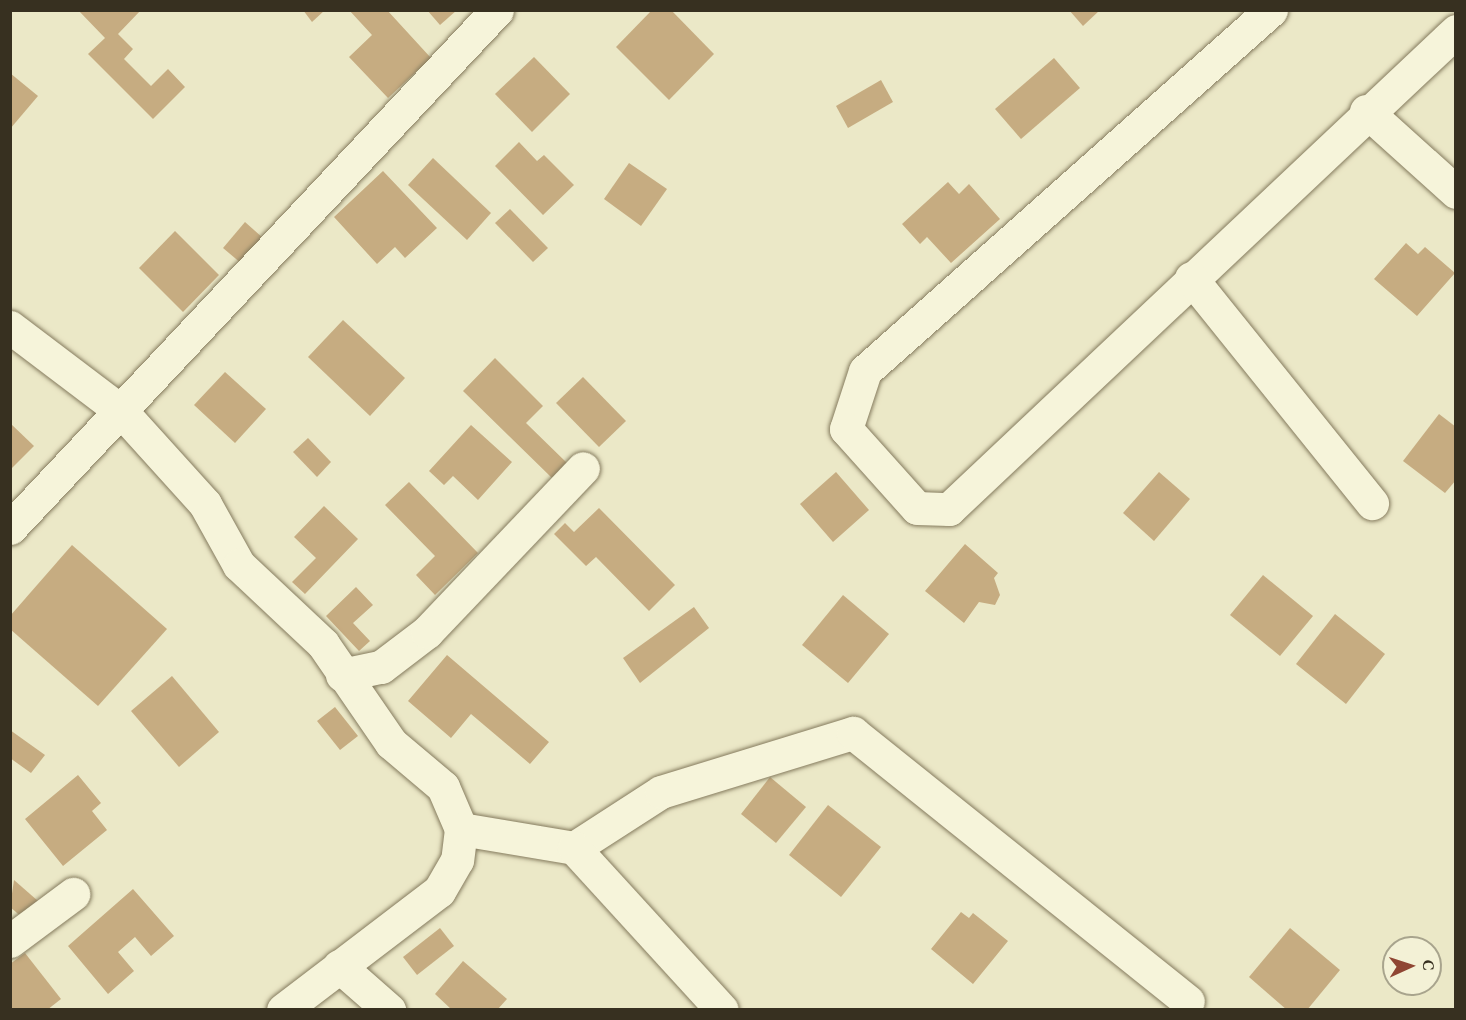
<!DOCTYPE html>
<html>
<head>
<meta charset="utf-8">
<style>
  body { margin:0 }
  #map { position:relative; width:1466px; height:1020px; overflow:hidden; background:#ebe8c7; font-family:Spectral,serif }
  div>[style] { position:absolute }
  .building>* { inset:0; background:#c6ac81 }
  .roads { filter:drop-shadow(0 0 2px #857b5e) drop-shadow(0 0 2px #857b5e) }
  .minor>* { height:33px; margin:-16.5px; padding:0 16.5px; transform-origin:16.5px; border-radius:16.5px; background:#f6f4da }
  span { translate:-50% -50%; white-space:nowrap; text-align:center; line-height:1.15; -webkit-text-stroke:4.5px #f3f1d6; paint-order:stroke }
  .frame { position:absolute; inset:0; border:12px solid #373020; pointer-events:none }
  .north { position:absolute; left:1382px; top:936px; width:60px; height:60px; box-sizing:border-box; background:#f3f1d6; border:2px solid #a8a48d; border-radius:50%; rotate:87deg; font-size:16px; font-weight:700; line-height:24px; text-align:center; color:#373020 }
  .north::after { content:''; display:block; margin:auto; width:21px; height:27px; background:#8f4633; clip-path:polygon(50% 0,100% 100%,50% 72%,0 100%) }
</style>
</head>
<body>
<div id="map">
  <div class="building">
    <div style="clip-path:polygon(78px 10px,141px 10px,118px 34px,133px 49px,124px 59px,151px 86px,168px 69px,185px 87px,153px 119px,88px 54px,105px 38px)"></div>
    <div style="clip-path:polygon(303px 10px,325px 10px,312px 22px)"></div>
    <div style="clip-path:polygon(349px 10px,387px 10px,431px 58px,388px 98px,349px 57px,372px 35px)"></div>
    <div style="clip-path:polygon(427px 10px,457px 10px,440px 25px)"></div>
    <div style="clip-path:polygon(652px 10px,671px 10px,714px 54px,669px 100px,616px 47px)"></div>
    <div style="clip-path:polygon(1069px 10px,1100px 10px,1083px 26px)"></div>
    <div style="clip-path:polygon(534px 57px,570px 94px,532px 132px,495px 94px)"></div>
    <div style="clip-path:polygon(1054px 58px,1080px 88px,1021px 139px,995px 109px)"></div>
    <div style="clip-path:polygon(10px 73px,38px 96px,10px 129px)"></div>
    <div style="clip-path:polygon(881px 80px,893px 102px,848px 128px,836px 106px)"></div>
    <div style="clip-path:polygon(519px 142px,537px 161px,544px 155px,574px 185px,543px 215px,495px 166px)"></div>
    <div style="clip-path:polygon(433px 158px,491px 213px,467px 240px,408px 185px)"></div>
    <div style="clip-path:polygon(629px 163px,667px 189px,641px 226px,604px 199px)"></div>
    <div style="clip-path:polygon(383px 171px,437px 228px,405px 258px,395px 247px,377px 264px,334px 217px)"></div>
    <div style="clip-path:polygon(948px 182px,959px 194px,969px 184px,1000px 219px,951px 263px,927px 237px,920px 244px,902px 224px)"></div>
    <div style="clip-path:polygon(510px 209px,548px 248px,533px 262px,495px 223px)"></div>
    <div style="clip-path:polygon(245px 222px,263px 238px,242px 264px,223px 248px)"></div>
    <div style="clip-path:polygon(175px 231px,219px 275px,183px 312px,139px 268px)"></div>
    <div style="clip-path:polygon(1406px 243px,1418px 254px,1425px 247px,1455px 273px,1417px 316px,1374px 279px)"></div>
    <div style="clip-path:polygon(343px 320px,405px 378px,370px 416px,308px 357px)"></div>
    <div style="clip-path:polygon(495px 358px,543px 406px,526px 423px,567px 463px,552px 478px,463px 391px)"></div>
    <div style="clip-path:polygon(225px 372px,266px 409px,235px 443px,194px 405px)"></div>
    <div style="clip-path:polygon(583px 377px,626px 421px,599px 447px,556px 403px)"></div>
    <div style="clip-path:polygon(1439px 414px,1456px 427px,1456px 480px,1445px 493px,1403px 461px)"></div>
    <div style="clip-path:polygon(10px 423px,34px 446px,10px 470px)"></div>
    <div style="clip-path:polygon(471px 425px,512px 462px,478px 500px,453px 476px,444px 485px,429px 471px)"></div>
    <div style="clip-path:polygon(308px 438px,331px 462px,317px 477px,293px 452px)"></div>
    <div style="clip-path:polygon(836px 472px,869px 510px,833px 542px,800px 504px)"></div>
    <div style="clip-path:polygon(1159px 472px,1190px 499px,1154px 541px,1123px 513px)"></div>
    <div style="clip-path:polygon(409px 482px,478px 553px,435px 595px,416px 575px,435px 556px,385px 505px)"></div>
    <div style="clip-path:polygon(324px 506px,358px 539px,305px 594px,292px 582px,316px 558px,294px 537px)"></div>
    <div style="clip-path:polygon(599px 508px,675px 585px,649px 611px,596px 557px,586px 566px,554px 534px,565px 523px,574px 532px)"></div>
    <div style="clip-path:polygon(965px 544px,998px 573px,994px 578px,1000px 595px,995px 605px,979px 602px,964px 623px,925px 591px)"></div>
    <div style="clip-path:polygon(72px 545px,167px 629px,98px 706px,10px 629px,10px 616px)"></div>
    <div style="clip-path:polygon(1263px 575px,1313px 616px,1280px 656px,1230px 615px)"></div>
    <div style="clip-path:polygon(356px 587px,373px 605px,353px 623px,370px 641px,359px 651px,326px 616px)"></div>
    <div style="clip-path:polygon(843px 595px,889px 634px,848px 683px,802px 645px)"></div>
    <div style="clip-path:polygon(694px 607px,709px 628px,640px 683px,623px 658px)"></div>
    <div style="clip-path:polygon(1335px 614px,1385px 654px,1346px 704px,1296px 664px)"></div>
    <div style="clip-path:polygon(447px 655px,549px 742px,530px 764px,471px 714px,451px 738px,408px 701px)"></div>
    <div style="clip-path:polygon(172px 676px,219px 732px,179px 767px,131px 711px)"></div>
    <div style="clip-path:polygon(335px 707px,358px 736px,340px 750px,317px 721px)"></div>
    <div style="clip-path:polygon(10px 730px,45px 755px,31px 773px,10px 758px)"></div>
    <div style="clip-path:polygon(78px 775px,101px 803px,92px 811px,107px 830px,63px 866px,25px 819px)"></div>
    <div style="clip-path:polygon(770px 777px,806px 807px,776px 843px,741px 814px)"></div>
    <div style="clip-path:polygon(828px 805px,881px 847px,841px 897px,789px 855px)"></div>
    <div style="clip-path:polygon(14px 880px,38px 901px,23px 918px,10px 907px)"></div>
    <div style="clip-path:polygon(133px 889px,174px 936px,151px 956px,135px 937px,118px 952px,134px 971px,108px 994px,68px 946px)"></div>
    <div style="clip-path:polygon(961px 912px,969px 918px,973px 913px,1008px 941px,973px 984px,931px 949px)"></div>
    <div style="clip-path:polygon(440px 928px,454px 946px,417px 975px,403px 957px)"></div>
    <div style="clip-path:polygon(1290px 928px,1340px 970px,1307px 1010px,1287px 1010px,1249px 977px)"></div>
    <div style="clip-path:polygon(25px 953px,61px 999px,47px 1010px,10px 1010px,10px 964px)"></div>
    <div style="clip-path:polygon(463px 961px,507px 999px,497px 1010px,452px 1010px,435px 994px)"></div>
  </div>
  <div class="roads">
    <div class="minor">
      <div style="left:1271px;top:10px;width:543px;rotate:138.36deg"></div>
      <div style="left:865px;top:371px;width:61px;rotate:108.1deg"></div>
      <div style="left:846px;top:429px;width:106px;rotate:48.1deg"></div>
      <div style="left:917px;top:508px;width:32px;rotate:2deg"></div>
      <div style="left:949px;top:509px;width:697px;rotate:-43.31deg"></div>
      <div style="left:1366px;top:111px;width:121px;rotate:42deg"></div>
      <div style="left:1191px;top:278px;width:289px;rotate:51.2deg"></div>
      <div style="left:10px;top:327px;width:141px;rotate:37.2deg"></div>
      <div style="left:122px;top:412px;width:124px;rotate:47.9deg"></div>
      <div style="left:205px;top:504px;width:70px;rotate:60.9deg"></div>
      <div style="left:239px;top:565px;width:115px;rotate:43.2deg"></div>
      <div style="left:323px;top:644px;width:120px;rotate:55.5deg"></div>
      <div style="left:391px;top:743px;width:68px;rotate:40.2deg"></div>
      <div style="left:443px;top:787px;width:46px;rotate:66.8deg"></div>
      <div style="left:461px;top:829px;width:31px;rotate:97deg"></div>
      <div style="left:457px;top:860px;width:36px;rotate:120deg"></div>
      <div style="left:439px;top:891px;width:196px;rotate:142.7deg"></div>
      <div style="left:10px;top:528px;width:711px;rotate:-46.77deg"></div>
      <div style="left:342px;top:675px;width:40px;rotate:-12deg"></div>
      <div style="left:381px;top:667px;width:58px;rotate:-37.3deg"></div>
      <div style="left:427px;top:632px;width:226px;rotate:-46.4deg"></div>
      <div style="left:461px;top:829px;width:115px;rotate:9.5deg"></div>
      <div style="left:574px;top:848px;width:103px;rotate:-32.8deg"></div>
      <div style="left:661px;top:792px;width:201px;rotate:-17.1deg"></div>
      <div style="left:853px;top:733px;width:429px;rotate:38.7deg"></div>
      <div style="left:574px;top:848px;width:219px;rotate:47.6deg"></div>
      <div style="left:10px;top:941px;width:79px;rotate:-36.7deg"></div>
      <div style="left:339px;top:966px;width:67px;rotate:41.3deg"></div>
    </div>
  </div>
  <div class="frame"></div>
  <div class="north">С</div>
</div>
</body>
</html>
